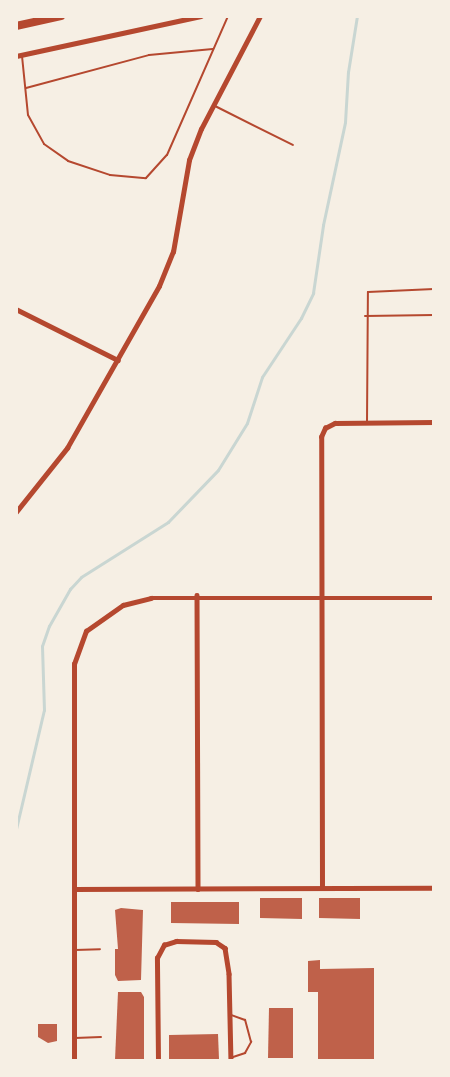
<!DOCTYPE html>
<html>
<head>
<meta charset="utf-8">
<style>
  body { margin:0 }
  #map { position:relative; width:450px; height:1077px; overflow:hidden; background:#f6efe4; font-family:Inter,sans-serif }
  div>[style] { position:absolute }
  .stream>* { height:3px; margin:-1.5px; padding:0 1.5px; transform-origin:1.5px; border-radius:1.5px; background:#c9d6d2 }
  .building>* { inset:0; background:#bf614a }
  .service>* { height:2px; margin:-1px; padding:0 1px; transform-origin:1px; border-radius:1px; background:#b5482f }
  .minor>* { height:4.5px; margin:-2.25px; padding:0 2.25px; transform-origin:2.25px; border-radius:2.25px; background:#b5482f }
  .tertiary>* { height:5px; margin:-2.5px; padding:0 2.5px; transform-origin:2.5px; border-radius:2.5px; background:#b5482f }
  .motorway>* { height:8px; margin:-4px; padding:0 4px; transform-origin:4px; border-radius:4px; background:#b5482f }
  span { translate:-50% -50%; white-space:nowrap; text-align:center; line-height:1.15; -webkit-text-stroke:4.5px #f6efe4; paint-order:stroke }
  .frame { position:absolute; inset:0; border:18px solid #f6efe4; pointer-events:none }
</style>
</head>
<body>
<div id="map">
  <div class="stream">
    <div style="left:16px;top:829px;width:122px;rotate:-76.8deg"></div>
    <div style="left:44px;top:710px;width:64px;rotate:-91.8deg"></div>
    <div style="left:42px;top:646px;width:21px;rotate:-71deg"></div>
    <div style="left:49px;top:626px;width:43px;rotate:-60.4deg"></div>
    <div style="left:70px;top:589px;width:16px;rotate:-47deg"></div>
    <div style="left:81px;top:577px;width:103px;rotate:-32.3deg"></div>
    <div style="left:168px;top:522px;width:72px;rotate:-46.1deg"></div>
    <div style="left:218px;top:470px;width:55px;rotate:-58.3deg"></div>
    <div style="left:247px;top:423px;width:48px;rotate:-71.9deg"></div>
    <div style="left:262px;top:377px;width:71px;rotate:-56.5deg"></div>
    <div style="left:301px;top:318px;width:28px;rotate:-64deg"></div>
    <div style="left:313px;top:293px;width:69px;rotate:-81.6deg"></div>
    <div style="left:323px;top:225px;width:105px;rotate:-77.9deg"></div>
    <div style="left:345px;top:122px;width:50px;rotate:-86.6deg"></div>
    <div style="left:348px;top:72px;width:57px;rotate:-80.9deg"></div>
  </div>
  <div class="building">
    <div style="clip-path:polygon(260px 898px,302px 898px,302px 919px,260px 918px)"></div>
    <div style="clip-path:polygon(319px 898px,360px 898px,360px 919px,319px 918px)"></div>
    <div style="clip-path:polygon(171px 902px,239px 902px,239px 924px,171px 923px)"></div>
    <div style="clip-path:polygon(121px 908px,143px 910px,141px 980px,118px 981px,115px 975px,115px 949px,118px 949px,115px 910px)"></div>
    <div style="clip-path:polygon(320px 960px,320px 969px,374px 968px,374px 1060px,318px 1060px,318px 992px,308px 992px,308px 961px)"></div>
    <div style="clip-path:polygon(118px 992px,141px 992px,144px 997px,144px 1060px,115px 1060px)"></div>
    <div style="clip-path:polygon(269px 1008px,293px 1008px,293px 1058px,268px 1058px)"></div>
    <div style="clip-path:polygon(38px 1024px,57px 1024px,57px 1041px,48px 1043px,38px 1037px)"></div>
    <div style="clip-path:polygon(218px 1034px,219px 1059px,169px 1059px,169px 1035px)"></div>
  </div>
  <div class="service">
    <div style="left:22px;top:56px;width:59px;rotate:84.2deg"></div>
    <div style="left:28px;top:115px;width:33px;rotate:61deg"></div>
    <div style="left:44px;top:144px;width:29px;rotate:35deg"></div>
    <div style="left:68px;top:161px;width:44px;rotate:18.4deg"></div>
    <div style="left:110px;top:175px;width:36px;rotate:5deg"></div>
    <div style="left:146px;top:178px;width:31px;rotate:-48deg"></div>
    <div style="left:167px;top:155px;width:152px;rotate:-66.3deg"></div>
    <div style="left:26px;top:88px;width:127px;rotate:-15deg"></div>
    <div style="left:149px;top:55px;width:64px;rotate:-5.4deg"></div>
    <div style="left:215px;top:106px;width:87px;rotate:26.6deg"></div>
    <div style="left:365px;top:316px;width:69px;rotate:-0.8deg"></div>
    <div style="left:367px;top:423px;width:131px;rotate:-89.6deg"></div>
    <div style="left:368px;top:292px;width:66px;rotate:-2.6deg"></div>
    <div style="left:75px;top:950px;width:25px;rotate:-2deg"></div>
    <div style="left:75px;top:1038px;width:26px;rotate:-2deg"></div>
    <div style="left:230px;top:1058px;width:16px;rotate:-18deg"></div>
    <div style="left:245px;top:1053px;width:13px;rotate:-61deg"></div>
    <div style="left:251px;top:1042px;width:23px;rotate:-105deg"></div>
    <div style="left:245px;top:1020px;width:15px;rotate:-160deg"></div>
  </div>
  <div class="minor">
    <div style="left:16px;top:309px;width:114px;rotate:26.6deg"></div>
    <div style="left:16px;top:512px;width:82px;rotate:-51.4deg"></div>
    <div style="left:67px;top:448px;width:186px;rotate:-60.4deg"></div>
    <div style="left:159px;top:286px;width:37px;rotate:-68deg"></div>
    <div style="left:173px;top:252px;width:93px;rotate:-80.1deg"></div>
    <div style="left:189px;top:160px;width:33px;rotate:-69deg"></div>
    <div style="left:201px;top:129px;width:127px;rotate:-62.4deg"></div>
    <div style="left:197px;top:595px;width:294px;rotate:89.8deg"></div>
    <div style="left:322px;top:888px;width:451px;rotate:-90.1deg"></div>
    <div style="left:321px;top:437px;width:10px;rotate:-66deg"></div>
    <div style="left:325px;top:428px;width:11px;rotate:-27deg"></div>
    <div style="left:335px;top:423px;width:99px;rotate:-0.6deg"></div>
    <div style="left:74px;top:889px;width:360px;rotate:-0.2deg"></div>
    <div style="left:74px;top:1060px;width:396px;rotate:-90deg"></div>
    <div style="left:74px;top:664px;width:35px;rotate:-70deg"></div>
    <div style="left:86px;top:631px;width:45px;rotate:-35.1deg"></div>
    <div style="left:123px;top:605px;width:29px;rotate:-14deg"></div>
    <div style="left:151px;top:598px;width:283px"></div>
    <div style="left:158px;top:1060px;width:102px;rotate:-90.6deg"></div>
    <div style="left:157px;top:958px;width:15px;rotate:-62deg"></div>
    <div style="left:164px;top:945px;width:13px;rotate:-18deg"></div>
    <div style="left:176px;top:941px;width:40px;rotate:1.4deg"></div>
    <div style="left:216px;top:942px;width:11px;rotate:34deg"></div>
    <div style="left:225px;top:948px;width:26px;rotate:81deg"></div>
    <div style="left:229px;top:974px;width:86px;rotate:88.7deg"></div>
  </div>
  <div class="tertiary">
    <div style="left:16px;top:56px;width:189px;rotate:-12.2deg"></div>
  </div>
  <div class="motorway">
    <div style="left:16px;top:26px;width:46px;rotate:-12.5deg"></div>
  </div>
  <div class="frame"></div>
</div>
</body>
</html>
